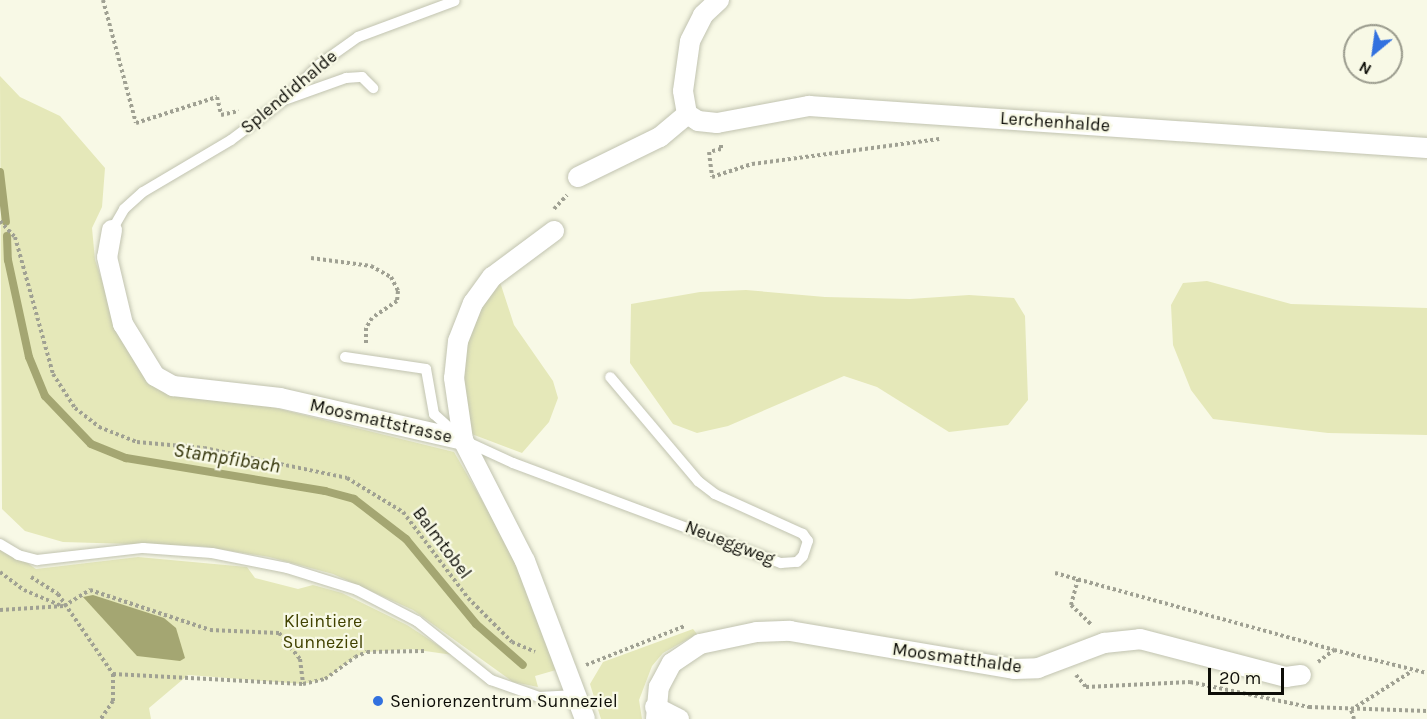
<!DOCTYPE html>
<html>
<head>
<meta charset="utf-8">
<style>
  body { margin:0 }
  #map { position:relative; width:1427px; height:719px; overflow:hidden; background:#f8f9e6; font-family:Karla,sans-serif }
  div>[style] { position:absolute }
  .green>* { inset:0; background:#e5e8b9 }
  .water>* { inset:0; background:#a4a672 }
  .stream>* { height:8px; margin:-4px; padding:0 4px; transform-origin:4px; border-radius:4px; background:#a4a672 }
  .path>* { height:4px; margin-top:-2px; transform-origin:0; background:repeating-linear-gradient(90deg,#a0a193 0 3px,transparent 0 6px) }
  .roads { filter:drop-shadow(0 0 2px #c1c3b0) drop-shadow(0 0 2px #c1c3b0) }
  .lane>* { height:10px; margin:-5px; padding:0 5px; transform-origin:5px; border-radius:5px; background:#fff }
  .street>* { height:20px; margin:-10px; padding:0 10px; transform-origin:10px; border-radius:10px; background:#fff }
  .dots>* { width:16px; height:16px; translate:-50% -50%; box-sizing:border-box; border:3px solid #f8f9e6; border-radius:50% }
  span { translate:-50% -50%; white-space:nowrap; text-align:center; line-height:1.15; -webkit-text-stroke:4.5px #f8f9e6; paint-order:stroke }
  .street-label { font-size:18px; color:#0d0d07 }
  .park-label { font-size:18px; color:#414200 }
  .poi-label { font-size:18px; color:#0d0d07 }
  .left { translate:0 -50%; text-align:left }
  .water-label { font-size:20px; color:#2d2e03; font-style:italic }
  .north { position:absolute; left:1343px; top:24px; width:60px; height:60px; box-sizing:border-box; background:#f8f9e6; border:2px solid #9a9b8d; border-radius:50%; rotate:209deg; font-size:16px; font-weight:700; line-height:24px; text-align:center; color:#0d0d07 }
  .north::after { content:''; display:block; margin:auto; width:21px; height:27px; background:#3271df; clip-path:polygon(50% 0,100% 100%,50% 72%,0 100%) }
  .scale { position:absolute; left:1208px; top:668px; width:76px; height:27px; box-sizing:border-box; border:3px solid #0d0d07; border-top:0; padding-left:8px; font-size:18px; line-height:21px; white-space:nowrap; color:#0d0d07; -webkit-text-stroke:4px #f8f9e6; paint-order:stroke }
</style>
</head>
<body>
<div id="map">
  <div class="green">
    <div style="clip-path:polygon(0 76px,20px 97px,60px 116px,105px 168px,102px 207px,92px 228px,95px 260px,113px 313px,149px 377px,454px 452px,523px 571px,556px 670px,535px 676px,538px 687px,513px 682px,413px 610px,333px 574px,269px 557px,200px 546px,63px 542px,25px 531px,2px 509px)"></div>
    <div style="clip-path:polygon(499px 279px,514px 325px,553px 381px,558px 398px,549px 422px,522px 453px,469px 433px,459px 375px,473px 309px)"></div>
    <div style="clip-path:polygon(1207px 281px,1291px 304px,1427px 308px,1427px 435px,1328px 433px,1213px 419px,1191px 390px,1173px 345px,1171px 305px,1183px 283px)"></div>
    <div style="clip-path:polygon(746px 290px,825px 297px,910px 299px,969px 295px,1014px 298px,1025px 316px,1028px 400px,1008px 425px,949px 432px,877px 387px,844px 376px,728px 426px,697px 433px,673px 424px,630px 363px,631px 304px,700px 292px)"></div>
    <div style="clip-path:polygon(0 544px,36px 569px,138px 557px,247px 567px,255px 578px,298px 589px,313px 585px,342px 593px,407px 625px,453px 655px,411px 649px,367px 652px,355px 657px,325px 679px,303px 684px,188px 675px,149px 708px,151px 719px,0 719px)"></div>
    <div style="clip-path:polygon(693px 629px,697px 634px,663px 653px,652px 666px,639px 700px,642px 719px,601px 719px,590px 684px,603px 662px)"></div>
  </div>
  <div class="water">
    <div style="clip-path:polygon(93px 595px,164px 618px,176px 628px,185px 658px,180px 661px,137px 656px,83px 597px)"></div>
  </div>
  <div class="stream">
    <div style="left:0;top:172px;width:50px;rotate:83.2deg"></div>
    <div style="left:7px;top:236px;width:24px;rotate:88deg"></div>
    <div style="left:8px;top:260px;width:99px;rotate:77.8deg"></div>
    <div style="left:29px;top:357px;width:42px;rotate:67.7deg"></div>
    <div style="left:45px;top:396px;width:66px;rotate:46.2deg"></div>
    <div style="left:91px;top:444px;width:38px;rotate:22deg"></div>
    <div style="left:126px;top:458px;width:202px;rotate:9.4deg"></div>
    <div style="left:325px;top:491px;width:30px;rotate:15deg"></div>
    <div style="left:354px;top:499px;width:66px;rotate:37.6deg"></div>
    <div style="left:406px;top:539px;width:110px;rotate:50.5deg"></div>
    <div style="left:476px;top:624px;width:62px;rotate:41.1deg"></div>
  </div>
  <div class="path">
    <div style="left:103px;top:0;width:127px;rotate:75deg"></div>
    <div style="left:136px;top:123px;width:85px;rotate:-17.8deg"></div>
    <div style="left:217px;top:97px;width:18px;rotate:77deg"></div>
    <div style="left:221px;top:115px;width:18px;rotate:-13deg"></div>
    <div style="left:721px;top:145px;width:4px;rotate:90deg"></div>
    <div style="left:721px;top:149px;width:12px;rotate:166deg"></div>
    <div style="left:709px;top:152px;width:25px;rotate:83deg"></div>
    <div style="left:712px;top:177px;width:42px;rotate:-18deg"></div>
    <div style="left:752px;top:164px;width:189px;rotate:-7.6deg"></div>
    <div style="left:554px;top:209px;width:19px;rotate:-47deg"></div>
    <div style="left:0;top:221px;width:22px;rotate:47deg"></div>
    <div style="left:15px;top:237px;width:142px;rotate:74.5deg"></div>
    <div style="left:53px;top:374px;width:40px;rotate:57.1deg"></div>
    <div style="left:75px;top:408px;width:31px;rotate:38deg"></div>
    <div style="left:99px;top:427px;width:41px;rotate:21.5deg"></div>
    <div style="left:137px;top:442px;width:67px;rotate:5.1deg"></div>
    <div style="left:204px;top:448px;width:146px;rotate:11.8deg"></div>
    <div style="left:347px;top:478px;width:66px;rotate:31.3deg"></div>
    <div style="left:403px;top:512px;width:108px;rotate:52.9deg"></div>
    <div style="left:468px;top:598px;width:62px;rotate:45deg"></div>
    <div style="left:512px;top:642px;width:25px;rotate:23deg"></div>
    <div style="left:311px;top:258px;width:61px;rotate:7.6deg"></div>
    <div style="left:371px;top:266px;width:23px;rotate:29deg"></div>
    <div style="left:391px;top:277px;width:16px;rotate:63deg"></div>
    <div style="left:398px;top:291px;width:10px;rotate:96deg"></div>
    <div style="left:397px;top:301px;width:30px;rotate:146deg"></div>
    <div style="left:372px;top:318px;width:12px;rotate:121deg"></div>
    <div style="left:366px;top:328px;width:16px;rotate:90deg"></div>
    <div style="left:0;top:572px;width:30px;rotate:37deg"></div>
    <div style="left:24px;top:590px;width:39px;rotate:23deg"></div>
    <div style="left:1055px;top:573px;width:289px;rotate:15.4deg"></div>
    <div style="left:31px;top:577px;width:32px;rotate:32deg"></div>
    <div style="left:58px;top:594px;width:97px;rotate:55.5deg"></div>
    <div style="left:113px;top:674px;width:27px;rotate:90deg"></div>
    <div style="left:113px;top:701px;width:22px;rotate:124deg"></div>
    <div style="left:1078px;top:579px;width:27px;rotate:105deg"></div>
    <div style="left:1071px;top:605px;width:29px;rotate:44deg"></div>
    <div style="left:0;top:610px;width:64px;rotate:-3.6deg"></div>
    <div style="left:64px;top:606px;width:31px;rotate:-32deg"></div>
    <div style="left:90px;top:590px;width:126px;rotate:18.4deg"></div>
    <div style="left:210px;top:630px;width:69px;rotate:2.5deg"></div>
    <div style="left:279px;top:633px;width:33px;rotate:51deg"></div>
    <div style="left:300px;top:659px;width:25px;rotate:83deg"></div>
    <div style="left:1318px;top:662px;width:20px;rotate:-37deg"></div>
    <div style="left:1334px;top:650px;width:96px;rotate:13.9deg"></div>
    <div style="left:586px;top:665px;width:106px;rotate:-21.5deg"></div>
    <div style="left:113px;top:674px;width:190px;rotate:3deg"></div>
    <div style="left:303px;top:684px;width:23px;rotate:-13deg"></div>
    <div style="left:325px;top:679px;width:37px;rotate:-36deg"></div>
    <div style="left:355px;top:657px;width:13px;rotate:-23deg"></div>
    <div style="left:367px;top:652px;width:57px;rotate:-1deg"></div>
    <div style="left:1076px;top:675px;width:16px;rotate:50deg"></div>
    <div style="left:1086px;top:687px;width:104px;rotate:-2.8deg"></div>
    <div style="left:1190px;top:682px;width:122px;rotate:11.9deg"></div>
    <div style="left:1309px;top:707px;width:118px;rotate:1.9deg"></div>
    <div style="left:1354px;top:719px;width:9px;rotate:-108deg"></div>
    <div style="left:1351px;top:710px;width:72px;rotate:-32.6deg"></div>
  </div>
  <div class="roads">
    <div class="lane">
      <div style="left:287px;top:99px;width:63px;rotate:-19.6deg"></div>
      <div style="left:346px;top:78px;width:16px;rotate:-4deg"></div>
      <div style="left:362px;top:77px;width:16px;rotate:45deg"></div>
      <div style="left:112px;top:230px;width:24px;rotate:-60deg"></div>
      <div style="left:124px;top:209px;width:25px;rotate:-42deg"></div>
      <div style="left:143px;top:192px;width:102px;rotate:-30.6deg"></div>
      <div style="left:231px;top:140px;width:66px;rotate:-37deg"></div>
      <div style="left:284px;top:100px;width:51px;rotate:-45deg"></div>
      <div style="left:320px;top:64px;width:47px;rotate:-35.4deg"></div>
      <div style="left:358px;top:37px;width:103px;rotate:-20.4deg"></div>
      <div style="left:345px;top:357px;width:82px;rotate:8.4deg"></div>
      <div style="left:426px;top:369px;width:46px;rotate:79.9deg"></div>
      <div style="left:434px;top:414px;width:39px;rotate:42deg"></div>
      <div style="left:463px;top:440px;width:55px;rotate:24.7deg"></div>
      <div style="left:513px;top:463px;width:286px;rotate:20.5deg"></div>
      <div style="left:781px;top:563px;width:16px;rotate:-4deg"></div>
      <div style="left:797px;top:562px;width:8px;rotate:-45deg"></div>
      <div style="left:803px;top:556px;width:16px;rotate:-72deg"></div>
      <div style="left:808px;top:541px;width:9px;rotate:-126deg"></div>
      <div style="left:803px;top:534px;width:97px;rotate:-155.6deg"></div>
      <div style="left:715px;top:494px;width:21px;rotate:-143deg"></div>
      <div style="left:698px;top:481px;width:136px;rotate:-130.2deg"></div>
      <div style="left:0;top:544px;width:21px;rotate:31deg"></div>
      <div style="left:18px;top:555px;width:20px;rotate:15deg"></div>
      <div style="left:37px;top:560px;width:107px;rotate:-6.5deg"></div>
      <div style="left:143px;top:548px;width:69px;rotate:4.1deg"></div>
      <div style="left:212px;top:553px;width:76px;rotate:11.3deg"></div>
      <div style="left:287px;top:568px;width:73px;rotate:17.4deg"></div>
      <div style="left:357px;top:590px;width:68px;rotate:27.3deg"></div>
      <div style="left:417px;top:621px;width:95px;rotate:38.6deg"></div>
      <div style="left:491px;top:680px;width:51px;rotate:19.5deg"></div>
      <div style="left:539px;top:697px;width:37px;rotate:-3deg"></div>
    </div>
    <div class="street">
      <div style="left:687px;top:114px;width:13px;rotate:32deg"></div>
      <div style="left:698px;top:121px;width:19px;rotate:6deg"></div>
      <div style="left:717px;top:123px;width:94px;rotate:-10.5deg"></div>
      <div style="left:809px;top:106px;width:619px;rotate:3.89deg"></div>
      <div style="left:687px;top:114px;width:23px;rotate:-100deg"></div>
      <div style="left:683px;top:91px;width:50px;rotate:-82deg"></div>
      <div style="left:690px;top:41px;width:29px;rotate:-63deg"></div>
      <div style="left:703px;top:15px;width:22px;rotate:-43deg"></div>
      <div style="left:578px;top:177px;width:91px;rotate:-26deg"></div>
      <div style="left:660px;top:137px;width:35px;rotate:-40deg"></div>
      <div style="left:112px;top:230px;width:27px;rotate:100deg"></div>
      <div style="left:107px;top:257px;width:69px;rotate:76.6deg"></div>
      <div style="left:123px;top:324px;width:61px;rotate:58.4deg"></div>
      <div style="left:155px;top:376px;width:21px;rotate:29deg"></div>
      <div style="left:173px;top:386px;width:108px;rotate:6.4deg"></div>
      <div style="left:280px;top:398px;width:188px;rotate:12.9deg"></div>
      <div style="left:554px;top:231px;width:77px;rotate:143.4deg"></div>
      <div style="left:492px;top:277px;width:32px;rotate:126deg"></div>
      <div style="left:473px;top:303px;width:41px;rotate:111.5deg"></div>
      <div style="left:458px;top:341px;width:37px;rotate:96deg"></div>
      <div style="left:454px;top:378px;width:63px;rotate:81.7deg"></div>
      <div style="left:463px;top:440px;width:136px;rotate:62.9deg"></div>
      <div style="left:525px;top:561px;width:169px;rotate:69.2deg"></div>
      <div style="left:655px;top:707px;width:27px;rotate:27deg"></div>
      <div style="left:656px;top:719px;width:32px;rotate:-85deg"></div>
      <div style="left:659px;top:687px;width:27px;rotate:-62deg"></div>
      <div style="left:672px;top:663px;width:34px;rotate:-34deg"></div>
      <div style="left:700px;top:644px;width:58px;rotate:-11.9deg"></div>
      <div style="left:757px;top:632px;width:33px;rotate:-2deg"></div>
      <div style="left:790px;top:631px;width:227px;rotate:9.6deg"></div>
      <div style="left:1014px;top:669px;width:24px;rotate:-2deg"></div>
      <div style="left:1038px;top:668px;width:71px;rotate:-20.7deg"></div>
      <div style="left:1104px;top:643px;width:36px;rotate:-6deg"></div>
      <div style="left:1140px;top:639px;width:151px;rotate:14.6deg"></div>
      <div style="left:1286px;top:677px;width:15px;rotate:-8deg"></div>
    </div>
  </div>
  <div class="dots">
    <div style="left:378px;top:701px;background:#3271df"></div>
  </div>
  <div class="street-label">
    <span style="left:289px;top:92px;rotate:-40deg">Splendidhalde</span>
    <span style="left:1055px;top:122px;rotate:4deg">Lerchenhalde</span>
    <span style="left:381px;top:421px;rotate:13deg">Moosmattstrasse</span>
    <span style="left:442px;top:543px;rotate:53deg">Balmtobel</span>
    <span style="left:730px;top:543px;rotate:21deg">Neueggweg</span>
    <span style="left:957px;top:658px;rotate:8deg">Moosmatthalde</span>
  </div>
  <div class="park-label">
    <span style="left:323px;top:632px">Kleintiere<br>Sunneziel</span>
  </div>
  <div class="poi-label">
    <span class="left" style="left:390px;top:701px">Seniorenzentrum Sunneziel</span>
  </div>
  <div class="water-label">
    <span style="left:227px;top:458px;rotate:9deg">Stampfibach</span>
  </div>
  <div class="north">N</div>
  <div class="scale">20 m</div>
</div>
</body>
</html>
